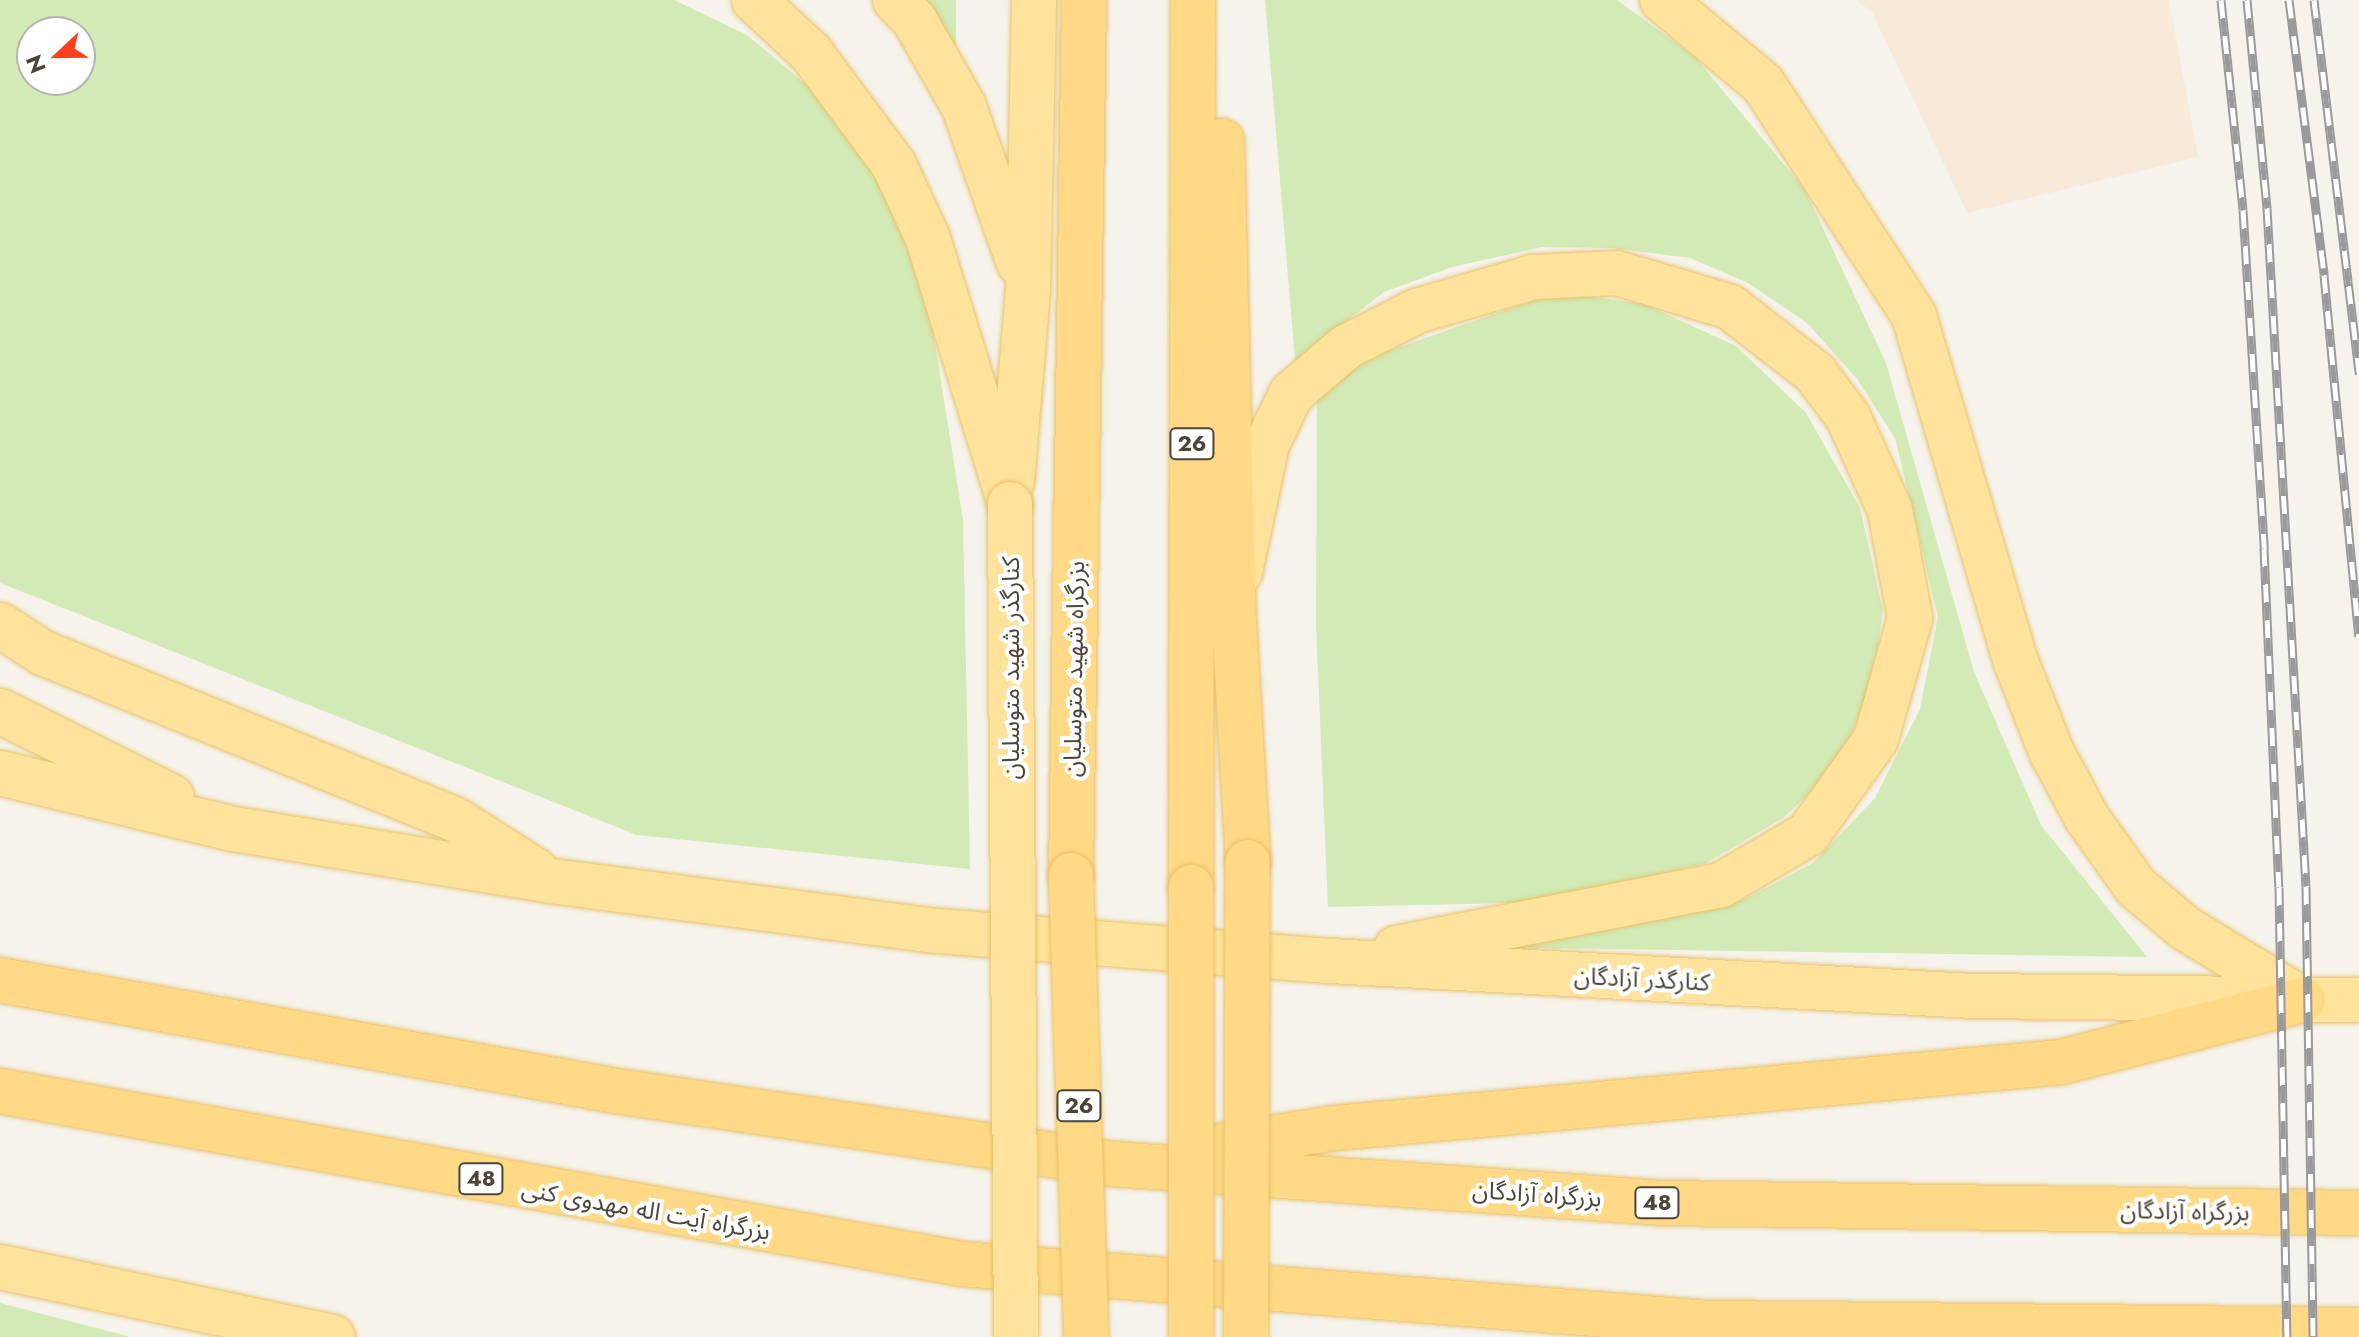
<!DOCTYPE html>
<html>
<head>
<meta charset="utf-8">
<style>
  body { margin:0 }
  #map { position:relative; width:2359px; height:1337px; overflow:hidden; background:#f6f3ec; font-family:Jost,"Noto Sans Arabic",sans-serif }
  div>[style] { position:absolute }
  .commercial>* { inset:0; background:#f7ead8 }
  .green>* { inset:0; background:#d2eab5 }
  .roads { filter:drop-shadow(0 0 2px #e6c16a) drop-shadow(0 0 2px #e6c16a) }
  .primary>* { height:44px; margin:-22px; padding:0 22px; transform-origin:22px; border-radius:22px; background:#ffe39c }
  .trunk>* { height:44px; margin:-22px; padding:0 22px; transform-origin:22px; border-radius:22px; background:#ffd985 }
  .rail>* { height:9px; margin-top:-4.5px; transform-origin:0; background:repeating-linear-gradient(90deg,#fff 0 18px,#9a9a9a 0 36px); box-sizing:border-box; border-block:2px solid #9a9a9a }
  .bridges { filter:drop-shadow(0 0 2px #e6c16a) drop-shadow(0 0 2px #e6c16a) }
  .primary-bridge>* { height:44px; margin:-22px; padding:0 22px; transform-origin:22px; border-radius:22px; background:#ffe39c }
  .trunk-bridge>* { height:44px; margin:-22px; padding:0 22px; transform-origin:22px; border-radius:22px; background:#ffd985 }
  span { translate:-50% -50%; white-space:nowrap; text-align:center; line-height:1.15; -webkit-text-stroke:8px #fff; paint-order:stroke }
  .shield-label span { padding:2px 6px; background:#fff; border:2px solid; border-radius:6px; -webkit-text-stroke-width:0 }
  .shield-label { font-size:22px; color:#4b4439; font-weight:700 }
  .street-label { font-size:24px; color:#4b4439 }
  .north { position:absolute; left:16px; top:16px; width:80px; height:80px; box-sizing:border-box; background:#fff; border:2px solid #b7b4b0; border-radius:50%; rotate:248deg; font-size:22px; font-weight:700; line-height:32px; text-align:center; color:#4b4439 }
  .north::after { content:''; display:block; margin:auto; width:28px; height:36px; background:#fc3f1d; clip-path:polygon(50% 0,100% 100%,50% 72%,0 100%) }
</style>
</head>
<body>
<div id="map">
  <div class="commercial">
    <div style="clip-path:polygon(1856px 0,2169px 0,2198px 157px,1967px 213px,1872px 12px)"></div>
  </div>
  <div class="green">
    <div style="clip-path:polygon(evenodd,0 0,674px 0,747px 35px,829px 104px,875px 164px,924px 274px,963px 520px,970px 869px,637px 835px,0 583px,0 0,32px 32px,80px 32px,80px 80px,32px 80px,32px 32px)"></div>
    <div style="clip-path:polygon(925px 0,956px 0,956px 47px)"></div>
    <div style="clip-path:polygon(1265px 0,1617px 0,1694px 56px,1805px 190px,1886px 363px,1974px 672px,2041px 825px,2147px 957px,1482px 947px,1741px 901px,1813px 863px,1875px 798px,1920px 709px,1938px 617px,1895px 438px,1857px 379px,1807px 323px,1748px 283px,1690px 258px,1612px 248px,1542px 247px,1452px 267px,1384px 292px,1295px 361px)"></div>
    <div style="clip-path:polygon(1586px 296px,1644px 304px,1736px 346px,1806px 413px,1860px 508px,1883px 611px,1873px 680px,1849px 741px,1824px 780px,1783px 818px,1706px 863px,1612px 887px,1511px 903px,1328px 907px,1316px 624px,1317px 376px,1534px 300px)"></div>
    <div style="clip-path:polygon(0 1303px,131px 1337px,0 1337px)"></div>
  </div>
  <div class="roads">
    <div class="primary">
      <div style="left:754px;top:0;width:78px;rotate:42.9deg"></div>
      <div style="left:811px;top:53px;width:139px;rotate:53.5deg"></div>
      <div style="left:894px;top:165px;width:81px;rotate:65.3deg"></div>
      <div style="left:928px;top:239px;width:277px;rotate:72.8deg"></div>
      <div style="left:895px;top:0;width:29px;rotate:46deg"></div>
      <div style="left:915px;top:21px;width:99px;rotate:60.3deg"></div>
      <div style="left:964px;top:107px;width:165px;rotate:70.6deg"></div>
      <div style="left:1662px;top:0;width:131px;rotate:39.7deg"></div>
      <div style="left:1763px;top:84px;width:277px;rotate:56.9deg"></div>
      <div style="left:1914px;top:316px;width:361px;rotate:73.6deg"></div>
      <div style="left:2016px;top:662px;width:96px;rotate:68.5deg"></div>
      <div style="left:2051px;top:751px;width:76px;rotate:61.8deg"></div>
      <div style="left:2087px;top:818px;width:85px;rotate:54.6deg"></div>
      <div style="left:2136px;top:887px;width:64px;rotate:39.9deg"></div>
      <div style="left:2185px;top:928px;width:138px;rotate:31.4deg"></div>
      <div style="left:1012px;top:481px;width:192px;rotate:-85.2deg"></div>
      <div style="left:1028px;top:290px;width:290px;rotate:-88.8deg"></div>
      <div style="left:1240px;top:572px;width:131px;rotate:-78.1deg"></div>
      <div style="left:1267px;top:444px;width:55px;rotate:-64.4deg"></div>
      <div style="left:1291px;top:394px;width:72px;rotate:-40.5deg"></div>
      <div style="left:1346px;top:347px;width:80px;rotate:-26.9deg"></div>
      <div style="left:1417px;top:311px;width:121px;rotate:-16.3deg"></div>
      <div style="left:1533px;top:277px;width:84px;rotate:-2.7deg"></div>
      <div style="left:1617px;top:273px;width:118px;rotate:16.7deg"></div>
      <div style="left:1730px;top:307px;width:108px;rotate:37.8deg"></div>
      <div style="left:1815px;top:373px;width:55px;rotate:53.1deg"></div>
      <div style="left:1848px;top:417px;width:102px;rotate:65.7deg"></div>
      <div style="left:1890px;top:510px;width:110px;rotate:79.5deg"></div>
      <div style="left:1910px;top:618px;width:126px;rotate:105.7deg"></div>
      <div style="left:1876px;top:739px;width:117px;rotate:125.6deg"></div>
      <div style="left:1808px;top:834px;width:101px;rotate:149.6deg"></div>
      <div style="left:1721px;top:885px;width:331px;rotate:169deg"></div>
      <div style="left:0;top:625px;width:51px;rotate:33.1deg"></div>
      <div style="left:43px;top:653px;width:445px;rotate:22deg"></div>
      <div style="left:456px;top:820px;width:95px;rotate:32.5deg"></div>
      <div style="left:0;top:711px;width:192px;rotate:26.6deg"></div>
      <div style="left:0;top:773px;width:241px;rotate:13.5deg"></div>
      <div style="left:234px;top:829px;width:321px;rotate:9.3deg"></div>
      <div style="left:551px;top:881px;width:378px;rotate:7.4deg"></div>
      <div style="left:926px;top:930px;width:405px;rotate:4.4deg"></div>
      <div style="left:1330px;top:961px;width:644px;rotate:3.12deg"></div>
      <div style="left:1973px;top:996px;width:386px;rotate:0.6deg"></div>
      <div style="left:0;top:1267px;width:340px;rotate:11.9deg"></div>
    </div>
    <div class="trunk">
      <div style="left:1222px;top:141px;width:465px;rotate:88.6deg"></div>
      <div style="left:1233px;top:606px;width:256px;rotate:86.6deg"></div>
      <div style="left:1071px;top:875px;width:875px;rotate:-89.15deg"></div>
      <div style="left:1191px;top:887px;width:887px;rotate:-89.87deg"></div>
      <div style="left:0;top:980px;width:626px;rotate:10.21deg"></div>
      <div style="left:616px;top:1091px;width:502px;rotate:8.36deg"></div>
      <div style="left:1113px;top:1164px;width:551px;rotate:4.06deg"></div>
      <div style="left:1663px;top:1203px;width:696px;rotate:0.82deg"></div>
      <div style="left:0;top:1091px;width:977px;rotate:10.19deg"></div>
      <div style="left:962px;top:1264px;width:749px;rotate:4.52deg"></div>
      <div style="left:1709px;top:1323px;width:650px;rotate:0.62deg"></div>
      <div style="left:1209px;top:1148px;width:128px;rotate:-9deg"></div>
      <div style="left:1335px;top:1128px;width:729px;rotate:-5.19deg"></div>
      <div style="left:2061px;top:1062px;width:250px;rotate:-14.4deg"></div>
    </div>
  </div>
  <div class="rail">
    <div style="left:2221px;top:0;width:211px;rotate:84deg"></div>
    <div style="left:2243px;top:210px;width:339px;rotate:86.4deg"></div>
    <div style="left:2264px;top:548px;width:339px;rotate:87.5deg"></div>
    <div style="left:2279px;top:887px;width:450px;rotate:89deg"></div>
    <div style="left:2247px;top:0;width:209px;rotate:84.5deg"></div>
    <div style="left:2267px;top:208px;width:679px;rotate:86.71deg"></div>
    <div style="left:2306px;top:886px;width:451px;rotate:89.1deg"></div>
    <div style="left:2289px;top:0;width:277px;rotate:82.7deg"></div>
    <div style="left:2324px;top:275px;width:363px;rotate:84.5deg"></div>
    <div style="left:2314px;top:0;width:377px;rotate:83.1deg"></div>
  </div>
  <div class="bridges">
    <div class="primary-bridge">
      <div style="left:1010px;top:504px;width:833px;rotate:89.59deg"></div>
    </div>
    <div class="trunk-bridge">
      <div style="left:1071px;top:875px;width:462px;rotate:88.1deg"></div>
      <div style="left:1191px;top:887px;width:450px;rotate:90deg"></div>
      <div style="left:1246px;top:1337px;width:475px;rotate:-89.8deg"></div>
    </div>
  </div>
  <div class="shield-label">
    <span style="left:1192px;top:444px">26</span>
    <span style="left:1079px;top:1106px">26</span>
    <span style="left:481px;top:1179px">48</span>
    <span style="left:1657px;top:1203px">48</span>
  </div>
  <div class="street-label">
    <span style="left:1011px;top:668px;rotate:-90deg">کنارگذر شهید متوسلیان</span>
    <span style="left:1074px;top:669px;rotate:-89deg">بزرگراه شهید متوسلیان</span>
    <span style="left:1642px;top:979px;rotate:3deg">کنارگذر آزادگان</span>
    <span style="left:1537px;top:1194px;rotate:4deg">بزرگراه آزادگان</span>
    <span style="left:646px;top:1210px;rotate:10deg">بزرگراه آیت اله مهدوی کنی</span>
    <span style="left:2185px;top:1211px;rotate:1deg">بزرگراه آزادگان</span>
  </div>
  <div class="north">N</div>
</div>
</body>
</html>
